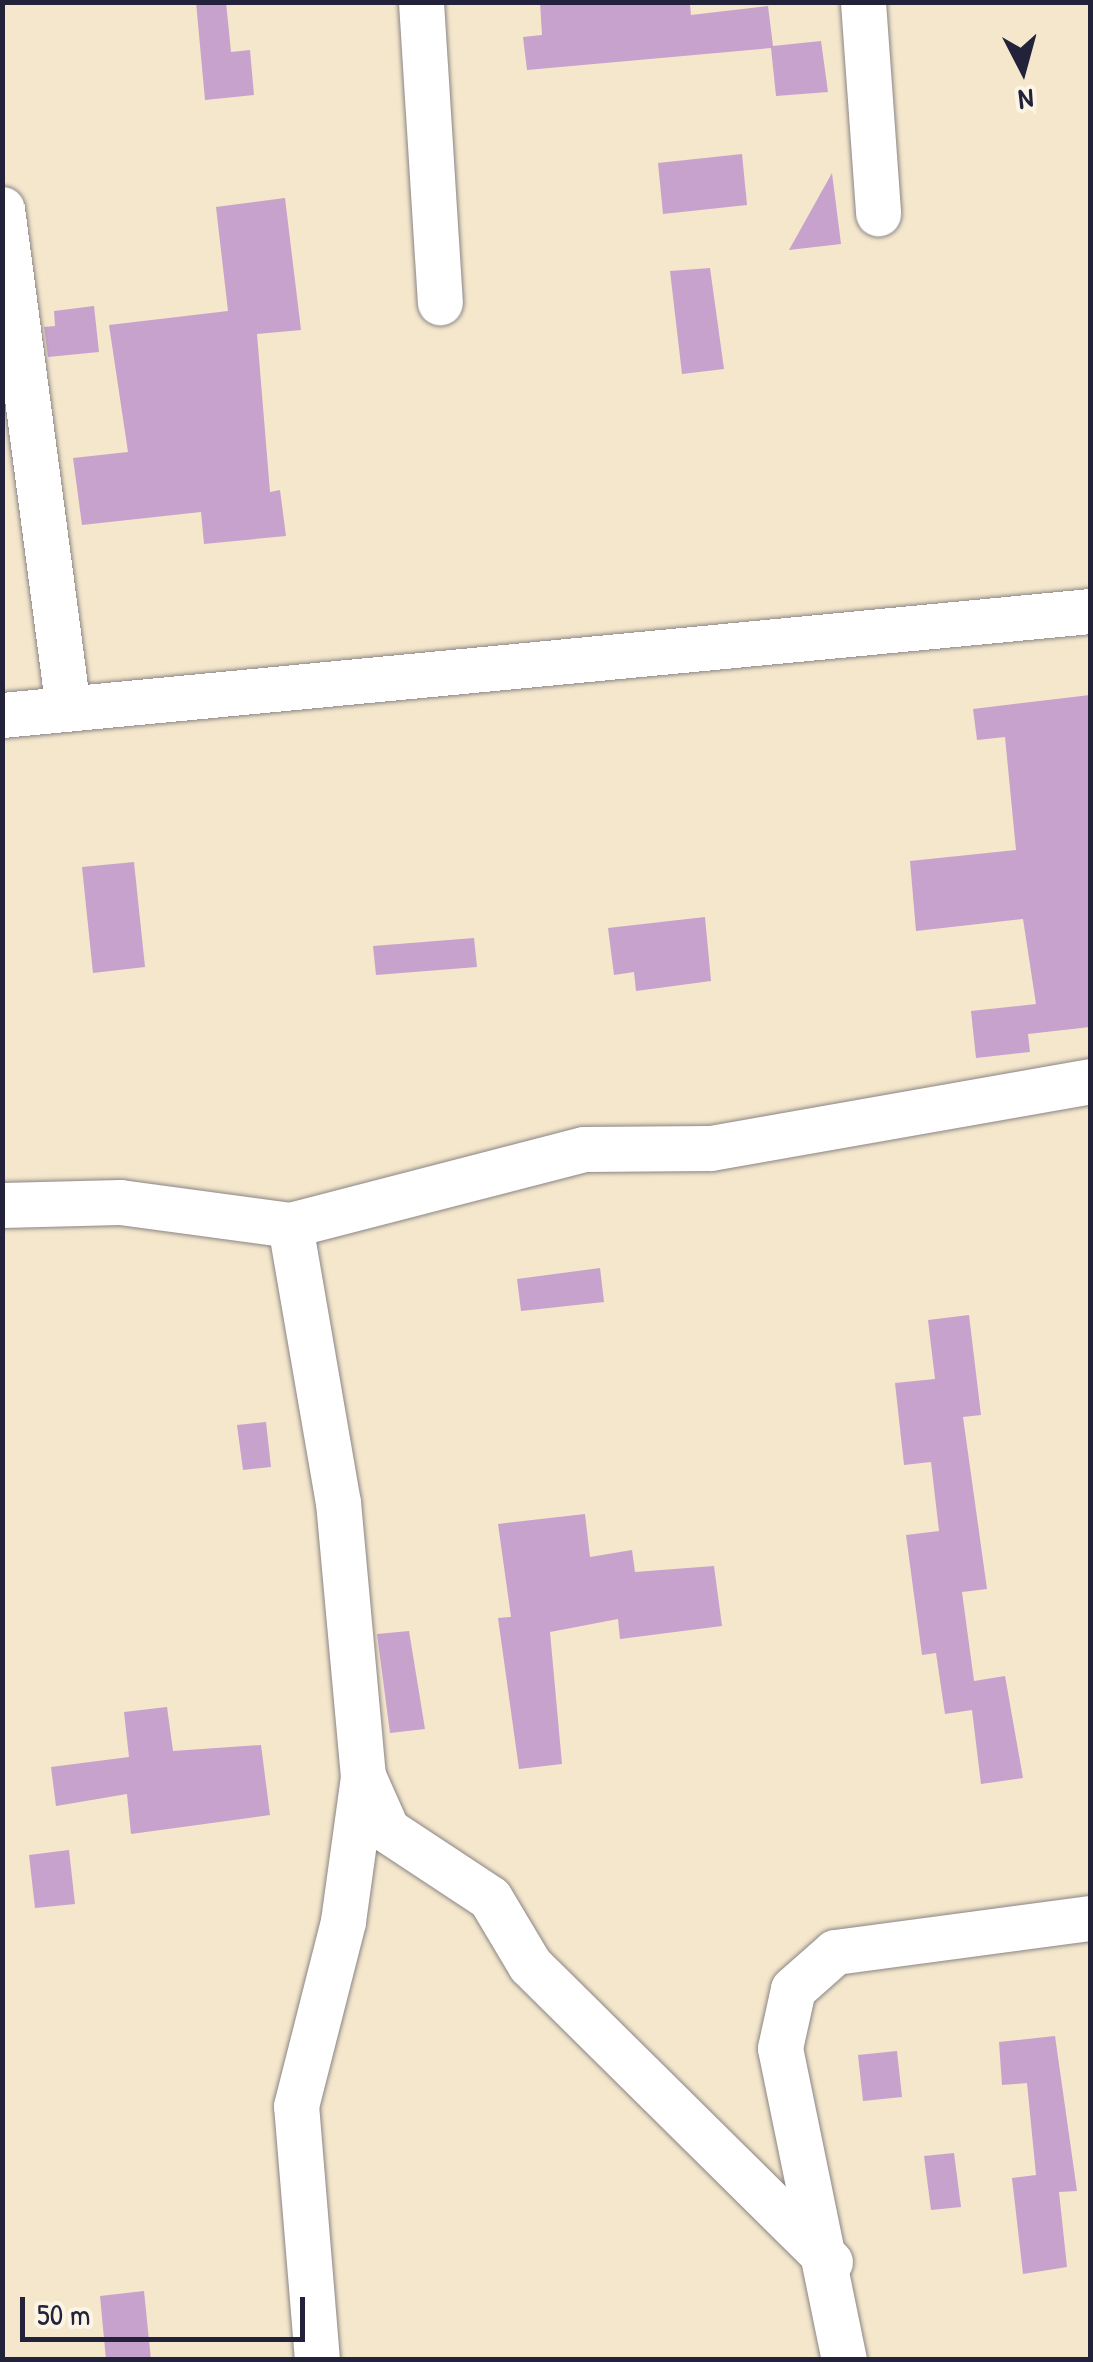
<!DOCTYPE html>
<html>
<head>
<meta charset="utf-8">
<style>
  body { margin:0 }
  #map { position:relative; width:1093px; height:2362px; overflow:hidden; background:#f4e7cc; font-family:"Patrick Hand",sans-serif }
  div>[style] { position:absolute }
  .building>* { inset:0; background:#c7a2cd }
  .roads { filter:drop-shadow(0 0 2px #8b8484) drop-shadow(0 0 2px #8b8484) }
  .minor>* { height:45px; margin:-22.5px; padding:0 22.5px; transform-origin:22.5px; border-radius:22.5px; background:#fff }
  span { translate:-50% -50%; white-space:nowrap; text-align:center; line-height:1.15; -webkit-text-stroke:8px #fcf5e5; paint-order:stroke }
  .frame { position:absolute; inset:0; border:5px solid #22223b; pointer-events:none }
  .north { position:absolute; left:973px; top:20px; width:100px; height:100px; -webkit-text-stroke:8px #fcf5e5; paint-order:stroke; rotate:174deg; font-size:28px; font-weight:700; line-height:40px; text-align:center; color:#22223b }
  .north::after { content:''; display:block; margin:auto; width:35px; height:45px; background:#22223b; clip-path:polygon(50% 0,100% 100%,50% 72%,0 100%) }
  .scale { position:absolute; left:20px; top:2297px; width:285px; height:45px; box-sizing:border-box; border:5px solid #22223b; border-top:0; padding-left:12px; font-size:30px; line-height:35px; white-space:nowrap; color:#22223b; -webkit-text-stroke:8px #fcf5e5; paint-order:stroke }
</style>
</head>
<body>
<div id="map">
  <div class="building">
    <div style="clip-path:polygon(196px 2px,226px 2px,231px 52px,250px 50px,254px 95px,205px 100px)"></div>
    <div style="clip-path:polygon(540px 2px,672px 2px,690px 4px,691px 15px,768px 6px,773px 46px,821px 41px,828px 92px,776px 96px,771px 48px,527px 70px,523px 37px,542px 35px)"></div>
    <div style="clip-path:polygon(742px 154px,747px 205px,663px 214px,658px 163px)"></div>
    <div style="clip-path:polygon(832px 173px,841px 244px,789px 250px)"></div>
    <div style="clip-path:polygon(285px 198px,301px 330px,257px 334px,270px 492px,280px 490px,286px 536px,204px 544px,201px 512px,82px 525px,73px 458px,128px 452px,109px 325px,228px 311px,216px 207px)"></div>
    <div style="clip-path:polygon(710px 268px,724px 369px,682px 374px,670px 271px)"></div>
    <div style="clip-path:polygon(94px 306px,99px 352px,48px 357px,44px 327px,55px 326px,54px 311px)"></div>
    <div style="clip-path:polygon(1090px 695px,1090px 1027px,1028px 1034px,1030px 1052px,976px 1058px,971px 1011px,1036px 1004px,1023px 919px,916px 931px,910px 861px,1016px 850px,1005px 737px,977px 740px,973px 709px)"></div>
    <div style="clip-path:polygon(134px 862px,145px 967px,93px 973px,82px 867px)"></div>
    <div style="clip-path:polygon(705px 917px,711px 981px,636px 991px,634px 972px,614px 975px,608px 928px)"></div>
    <div style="clip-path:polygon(474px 938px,477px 967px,376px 975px,373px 946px)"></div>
    <div style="clip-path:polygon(600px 1268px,604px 1302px,521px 1311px,517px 1279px)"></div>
    <div style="clip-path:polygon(969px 1315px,981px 1415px,963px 1417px,987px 1589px,962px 1592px,974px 1681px,1005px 1676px,1023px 1778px,981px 1784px,972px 1710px,945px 1714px,936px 1653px,922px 1655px,906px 1535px,939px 1531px,931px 1462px,904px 1465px,895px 1383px,935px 1379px,928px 1320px)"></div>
    <div style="clip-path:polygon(266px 1422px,271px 1467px,243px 1470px,237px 1425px)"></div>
    <div style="clip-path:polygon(585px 1514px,590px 1557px,632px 1550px,635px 1572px,714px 1566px,722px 1626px,620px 1639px,618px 1619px,550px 1632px,562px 1764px,519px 1769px,498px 1618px,511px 1617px,498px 1524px)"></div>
    <div style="clip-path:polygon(409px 1631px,425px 1729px,390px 1733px,377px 1634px)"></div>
    <div style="clip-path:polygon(167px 1707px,173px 1751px,261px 1745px,270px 1815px,131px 1834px,127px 1794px,56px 1806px,51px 1767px,129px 1757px,124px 1712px)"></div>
    <div style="clip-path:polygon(69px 1850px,75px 1904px,35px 1908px,29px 1855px)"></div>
    <div style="clip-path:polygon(1055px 2036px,1077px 2191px,1059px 2192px,1067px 2267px,1023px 2274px,1012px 2178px,1036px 2175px,1027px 2083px,1002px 2085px,999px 2042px)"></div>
    <div style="clip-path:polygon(897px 2051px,902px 2097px,863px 2101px,858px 2055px)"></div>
    <div style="clip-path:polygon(954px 2153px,961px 2207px,931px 2210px,924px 2156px)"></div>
    <div style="clip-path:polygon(144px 2291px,151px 2360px,106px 2360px,100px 2296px)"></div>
  </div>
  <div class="roads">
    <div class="minor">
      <div style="left:421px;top:2px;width:301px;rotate:86.4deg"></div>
      <div style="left:863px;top:2px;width:212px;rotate:85.9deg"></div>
      <div style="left:2px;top:209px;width:504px;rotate:82.48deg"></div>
      <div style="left:2px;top:715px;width:1093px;rotate:-5.46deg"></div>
      <div style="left:2px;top:1205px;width:118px;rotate:-1.5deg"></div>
      <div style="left:120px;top:1202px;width:172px;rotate:7.7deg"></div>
      <div style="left:290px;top:1225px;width:304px;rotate:-14.5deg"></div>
      <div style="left:584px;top:1149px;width:127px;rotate:-0.5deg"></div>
      <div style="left:711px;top:1148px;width:385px;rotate:-10deg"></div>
      <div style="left:290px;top:1225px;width:281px;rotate:80.2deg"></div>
      <div style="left:338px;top:1502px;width:275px;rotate:84.8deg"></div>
      <div style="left:363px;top:1776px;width:59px;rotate:66deg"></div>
      <div style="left:387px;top:1830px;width:123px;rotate:33.4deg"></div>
      <div style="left:490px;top:1898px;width:78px;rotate:59.2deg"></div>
      <div style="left:530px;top:1965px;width:422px;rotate:44.7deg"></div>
      <div style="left:317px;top:2360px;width:255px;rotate:-94.7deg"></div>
      <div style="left:296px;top:2106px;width:191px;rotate:-75.7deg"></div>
      <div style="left:343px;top:1921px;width:146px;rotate:-82.1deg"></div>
      <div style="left:844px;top:2360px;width:318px;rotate:-101.6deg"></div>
      <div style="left:780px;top:2048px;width:60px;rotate:-77.6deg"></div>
      <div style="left:793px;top:1989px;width:56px;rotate:-41.4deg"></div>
      <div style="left:835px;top:1952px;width:257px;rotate:-7.6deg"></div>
    </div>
  </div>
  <div class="frame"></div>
  <div class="north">N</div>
  <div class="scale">50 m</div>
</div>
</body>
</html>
